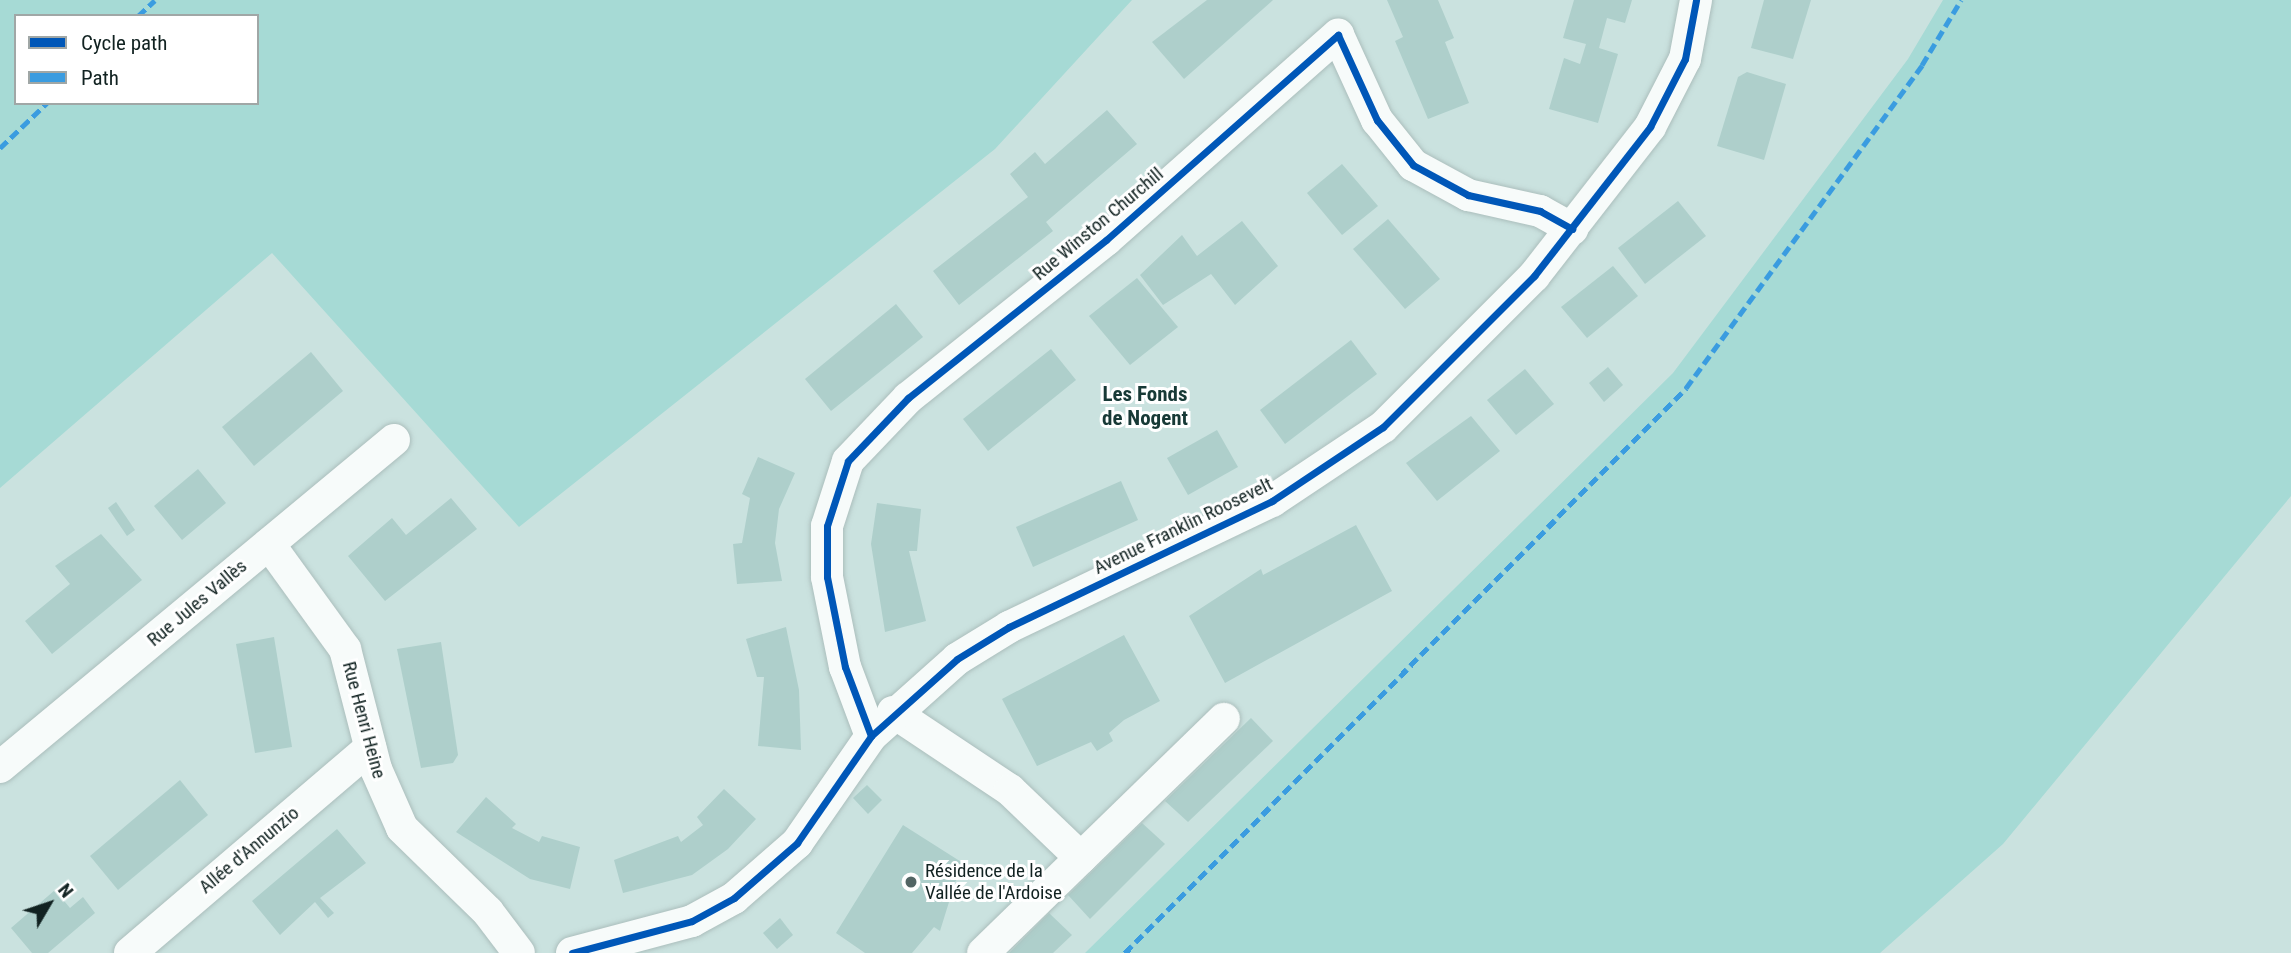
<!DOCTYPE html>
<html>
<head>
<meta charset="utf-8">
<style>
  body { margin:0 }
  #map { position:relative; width:2291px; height:953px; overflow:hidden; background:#cae2df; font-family:"Roboto Condensed",sans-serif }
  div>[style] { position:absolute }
  .green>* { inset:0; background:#a6dad5 }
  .building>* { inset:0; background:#aecfcb }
  .roads { filter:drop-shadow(0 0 2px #abbebc) drop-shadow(0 0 2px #abbebc) }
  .street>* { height:32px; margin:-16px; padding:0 16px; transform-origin:16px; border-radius:16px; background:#f7fbfa }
  .quiet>* { height:5px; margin-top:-2.5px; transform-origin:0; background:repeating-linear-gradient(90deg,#3a9ce0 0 10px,transparent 0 15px) }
  .cycleway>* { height:7px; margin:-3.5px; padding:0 3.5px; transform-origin:3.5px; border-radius:3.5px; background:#0057b8 }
  .dots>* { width:19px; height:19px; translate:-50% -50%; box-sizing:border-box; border:4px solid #fff; border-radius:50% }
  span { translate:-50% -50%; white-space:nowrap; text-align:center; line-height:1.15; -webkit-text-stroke:6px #fff; paint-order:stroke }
  .street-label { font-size:19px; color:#112221 }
  .poi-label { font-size:19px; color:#112221 }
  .left { translate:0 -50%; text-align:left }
  .neighbourhood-label { font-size:21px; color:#173936; font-weight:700 }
  .legend { position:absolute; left:14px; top:14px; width:245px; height:91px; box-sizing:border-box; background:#fff; border:2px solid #a0a7a6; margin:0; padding:9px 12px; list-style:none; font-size:21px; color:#112221 }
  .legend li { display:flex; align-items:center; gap:14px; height:35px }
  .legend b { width:35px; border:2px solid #a0a7a6 }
  .north { position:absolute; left:14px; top:869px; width:70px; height:70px; -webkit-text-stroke:5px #fff; paint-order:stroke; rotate:51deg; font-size:19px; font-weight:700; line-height:28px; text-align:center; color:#112221 }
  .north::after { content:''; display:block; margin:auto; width:24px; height:32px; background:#112221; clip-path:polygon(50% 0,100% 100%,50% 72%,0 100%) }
</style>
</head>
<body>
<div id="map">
  <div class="green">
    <div style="clip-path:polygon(evenodd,0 0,1132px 0,995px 149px,519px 527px,272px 253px,0 488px,0 0,16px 16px,257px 16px,257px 103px,16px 103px,16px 16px)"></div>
    <div style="clip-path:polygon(1943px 0,2291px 0,2291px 496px,2003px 844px,1880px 953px,1085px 953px,1673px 373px,1908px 59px)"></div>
  </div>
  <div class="building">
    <div style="clip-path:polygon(1207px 0,1273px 0,1184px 79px,1152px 42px)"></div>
    <div style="clip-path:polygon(1387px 0,1438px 0,1454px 38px,1445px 42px,1469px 103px,1428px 119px,1395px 41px,1403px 37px)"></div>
    <div style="clip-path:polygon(1574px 0,1632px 0,1625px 23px,1607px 18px,1599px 48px,1618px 54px,1598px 123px,1549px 109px,1564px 58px,1580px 64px,1586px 44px,1563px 38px)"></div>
    <div style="clip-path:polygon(1764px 0,1811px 0,1793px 59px,1751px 48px)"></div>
    <div style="clip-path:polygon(1747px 72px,1786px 84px,1764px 160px,1717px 146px,1738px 77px)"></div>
    <div style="clip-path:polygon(1107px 110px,1137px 144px,1046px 222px,1053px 231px,959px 305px,933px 271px,1028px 197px,1010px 174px,1035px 152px,1045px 164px)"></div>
    <div style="clip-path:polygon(1342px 164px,1378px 206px,1342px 235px,1307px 193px)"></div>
    <div style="clip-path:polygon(1678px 201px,1706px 236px,1645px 284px,1618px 248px)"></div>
    <div style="clip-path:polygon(1388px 219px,1440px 279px,1405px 309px,1353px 249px)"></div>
    <div style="clip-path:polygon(1242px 221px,1278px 266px,1235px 305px,1211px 274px,1163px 305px,1140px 275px,1182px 235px,1197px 256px)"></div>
    <div style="clip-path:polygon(1613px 266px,1638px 296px,1587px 338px,1561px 307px)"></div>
    <div style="clip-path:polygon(1137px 278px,1178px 327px,1130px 365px,1089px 316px)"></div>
    <div style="clip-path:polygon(896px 304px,923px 337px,831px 411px,805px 379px)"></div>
    <div style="clip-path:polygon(1351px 340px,1377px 374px,1285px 444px,1260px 410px)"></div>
    <div style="clip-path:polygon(1051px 349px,1076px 380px,988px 451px,963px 419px)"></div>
    <div style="clip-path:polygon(311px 352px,343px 391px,254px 466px,222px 427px)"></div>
    <div style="clip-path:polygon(1608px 367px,1623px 385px,1604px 402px,1589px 383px)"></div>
    <div style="clip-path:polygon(1525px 369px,1554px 404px,1516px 435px,1487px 400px)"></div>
    <div style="clip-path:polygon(1471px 416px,1500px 451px,1437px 501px,1406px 463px)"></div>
    <div style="clip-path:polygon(1217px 430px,1238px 467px,1188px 495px,1167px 458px)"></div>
    <div style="clip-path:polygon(758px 457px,795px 473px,779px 509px,775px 543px,782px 581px,737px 584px,733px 544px,742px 543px,750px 498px,742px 494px)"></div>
    <div style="clip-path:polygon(198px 469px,226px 503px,182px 540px,154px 506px)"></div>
    <div style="clip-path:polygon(1121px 481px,1138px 520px,1033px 567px,1016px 527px)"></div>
    <div style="clip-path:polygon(451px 498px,477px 529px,385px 601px,348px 556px,392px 518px,406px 535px)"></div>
    <div style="clip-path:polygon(116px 502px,135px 530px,127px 536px,108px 508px)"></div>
    <div style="clip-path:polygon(877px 503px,921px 509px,917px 551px,909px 551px,926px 621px,885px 632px,871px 544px)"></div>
    <div style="clip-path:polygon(1356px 525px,1392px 591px,1225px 683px,1189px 616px,1261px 569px,1263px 575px)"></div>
    <div style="clip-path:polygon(101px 534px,142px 580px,52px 654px,25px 621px,70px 584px,55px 566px)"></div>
    <div style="clip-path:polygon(786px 627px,799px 690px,801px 750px,758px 746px,764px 677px,757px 677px,746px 639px)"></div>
    <div style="clip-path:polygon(1124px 635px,1160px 701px,1124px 720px,1109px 733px,1113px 741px,1097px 751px,1091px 742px,1037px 766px,1002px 699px)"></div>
    <div style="clip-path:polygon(274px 637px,292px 747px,255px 753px,236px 644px)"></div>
    <div style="clip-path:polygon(441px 642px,458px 755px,453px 763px,421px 768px,397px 649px)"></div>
    <div style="clip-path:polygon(1251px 718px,1273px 741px,1188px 822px,1165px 801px)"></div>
    <div style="clip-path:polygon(180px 780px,208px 815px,118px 890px,90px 856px)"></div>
    <div style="clip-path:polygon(867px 785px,882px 800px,868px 814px,853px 798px)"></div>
    <div style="clip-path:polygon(724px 789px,756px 819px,728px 849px,692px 875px,623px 893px,614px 860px,678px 836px,681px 842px,703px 825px,697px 817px)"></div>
    <div style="clip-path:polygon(486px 797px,516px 824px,512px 828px,539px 842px,542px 836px,580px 847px,570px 889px,530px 879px,456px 832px)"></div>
    <div style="clip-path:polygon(1142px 823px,1165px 844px,1090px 919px,1068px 895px)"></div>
    <div style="clip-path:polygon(903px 825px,966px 865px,945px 898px,949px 902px,940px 931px,934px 927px,912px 953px,865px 953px,836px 933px)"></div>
    <div style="clip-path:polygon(337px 829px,366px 863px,320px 898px,334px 913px,328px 918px,315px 902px,280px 935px,252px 901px)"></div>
    <div style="clip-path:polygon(55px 890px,70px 908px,83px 897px,95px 913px,48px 953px,32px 953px,11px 928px)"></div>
    <div style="clip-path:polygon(1049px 913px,1072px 935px,1053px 953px,1009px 953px)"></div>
    <div style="clip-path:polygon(780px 918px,793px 935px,777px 949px,763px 933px)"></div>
  </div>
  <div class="roads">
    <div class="street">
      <div style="left:269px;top:544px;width:130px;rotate:54.1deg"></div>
      <div style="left:345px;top:649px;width:124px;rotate:75.5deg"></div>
      <div style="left:376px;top:769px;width:64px;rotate:66.2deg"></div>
      <div style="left:402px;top:828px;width:120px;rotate:44.3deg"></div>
      <div style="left:488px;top:912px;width:51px;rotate:52.9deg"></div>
      <div style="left:893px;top:712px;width:141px;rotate:33.7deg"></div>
      <div style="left:1010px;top:790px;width:98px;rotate:43.8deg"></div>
      <div style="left:871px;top:736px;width:74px;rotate:-110.6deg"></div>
      <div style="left:845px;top:667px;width:92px;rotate:-101.3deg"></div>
      <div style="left:827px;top:577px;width:51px;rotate:-90deg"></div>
      <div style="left:827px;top:526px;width:68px;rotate:-72.1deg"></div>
      <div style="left:848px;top:461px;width:87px;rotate:-46.4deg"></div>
      <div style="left:908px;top:398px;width:253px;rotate:-38.6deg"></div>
      <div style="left:1106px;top:240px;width:310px;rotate:-41.5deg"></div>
      <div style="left:1338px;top:35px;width:94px;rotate:65.4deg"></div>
      <div style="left:1377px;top:120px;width:58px;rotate:51.3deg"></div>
      <div style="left:1413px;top:165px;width:63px;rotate:28.6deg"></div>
      <div style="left:1468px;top:195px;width:74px;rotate:12.5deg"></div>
      <div style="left:1540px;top:211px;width:37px;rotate:29deg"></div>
      <div style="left:0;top:767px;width:512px;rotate:-39.69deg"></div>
      <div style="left:130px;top:953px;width:316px;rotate:-40.5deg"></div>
      <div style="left:572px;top:953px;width:124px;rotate:-14.9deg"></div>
      <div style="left:692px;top:921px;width:48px;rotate:-28.7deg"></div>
      <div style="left:734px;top:898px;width:84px;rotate:-41.1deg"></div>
      <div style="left:797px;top:843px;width:130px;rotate:-55.3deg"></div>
      <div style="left:871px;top:736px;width:115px;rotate:-41.8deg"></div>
      <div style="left:957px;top:659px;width:61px;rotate:-31.6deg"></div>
      <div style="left:1009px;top:627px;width:292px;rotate:-25.6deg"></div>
      <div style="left:1272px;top:501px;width:133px;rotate:-33.7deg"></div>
      <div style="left:1383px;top:427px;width:214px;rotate:-45deg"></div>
      <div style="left:1534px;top:276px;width:189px;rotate:-52.1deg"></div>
      <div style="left:1650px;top:127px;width:76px;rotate:-62.8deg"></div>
      <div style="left:1685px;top:59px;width:60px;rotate:-79.4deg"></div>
      <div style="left:983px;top:953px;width:336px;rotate:-44.2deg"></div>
    </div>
  </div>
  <div class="quiet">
    <div style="left:138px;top:16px;width:23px;rotate:-43deg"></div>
    <div style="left:0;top:148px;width:65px;rotate:-43.8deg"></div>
    <div style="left:1125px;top:953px;width:796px;rotate:-45.2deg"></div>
    <div style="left:1686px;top:388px;width:400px;rotate:-53.8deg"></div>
    <div style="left:1922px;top:65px;width:76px;rotate:-59deg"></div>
  </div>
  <div class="cycleway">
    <div style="left:871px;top:736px;width:74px;rotate:-110.6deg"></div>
    <div style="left:845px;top:667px;width:92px;rotate:-101.3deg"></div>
    <div style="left:827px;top:577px;width:51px;rotate:-90deg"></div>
    <div style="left:827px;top:526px;width:68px;rotate:-72.1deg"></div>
    <div style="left:848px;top:461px;width:87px;rotate:-46.4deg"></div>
    <div style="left:908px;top:398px;width:253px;rotate:-38.6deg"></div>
    <div style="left:1106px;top:240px;width:310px;rotate:-41.5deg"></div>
    <div style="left:1338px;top:35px;width:94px;rotate:65.4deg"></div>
    <div style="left:1377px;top:120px;width:58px;rotate:51.3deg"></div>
    <div style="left:1413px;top:165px;width:63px;rotate:28.6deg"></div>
    <div style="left:1468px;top:195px;width:74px;rotate:12.5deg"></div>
    <div style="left:1540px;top:211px;width:37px;rotate:29deg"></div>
    <div style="left:572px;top:953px;width:124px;rotate:-14.9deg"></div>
    <div style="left:692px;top:921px;width:48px;rotate:-28.7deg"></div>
    <div style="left:734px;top:898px;width:84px;rotate:-41.1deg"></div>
    <div style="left:797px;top:843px;width:130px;rotate:-55.3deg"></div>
    <div style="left:871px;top:736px;width:115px;rotate:-41.8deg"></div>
    <div style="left:957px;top:659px;width:61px;rotate:-31.6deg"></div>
    <div style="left:1009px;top:627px;width:292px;rotate:-25.6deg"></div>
    <div style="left:1272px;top:501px;width:133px;rotate:-33.7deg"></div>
    <div style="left:1383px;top:427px;width:214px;rotate:-45deg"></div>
    <div style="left:1534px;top:276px;width:189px;rotate:-52.1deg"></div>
    <div style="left:1650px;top:127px;width:76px;rotate:-62.8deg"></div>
    <div style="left:1685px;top:59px;width:60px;rotate:-79.4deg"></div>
  </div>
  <div class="dots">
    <div style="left:911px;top:882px;background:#526564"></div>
  </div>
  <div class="street-label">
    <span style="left:1098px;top:224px;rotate:-40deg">Rue Winston Churchill</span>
    <span style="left:1183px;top:526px;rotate:-26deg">Avenue Franklin Roosevelt</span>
    <span style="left:197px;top:603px;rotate:-40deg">Rue Jules Vallès</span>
    <span style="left:364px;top:720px;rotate:75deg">Rue Henri Heine</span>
    <span style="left:249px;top:850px;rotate:-40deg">Allée d'Annunzio</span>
  </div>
  <div class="poi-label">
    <span class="left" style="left:925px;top:882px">Résidence de la<br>Vallée de l'Ardoise</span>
  </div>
  <div class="neighbourhood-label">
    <span style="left:1145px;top:406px">Les Fonds<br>de Nogent</span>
  </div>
  <ul class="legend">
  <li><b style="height:9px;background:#0057b8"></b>Cycle path</li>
  <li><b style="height:9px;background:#3a9ce0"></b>Path</li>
  </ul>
  <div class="north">N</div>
</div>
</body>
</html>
